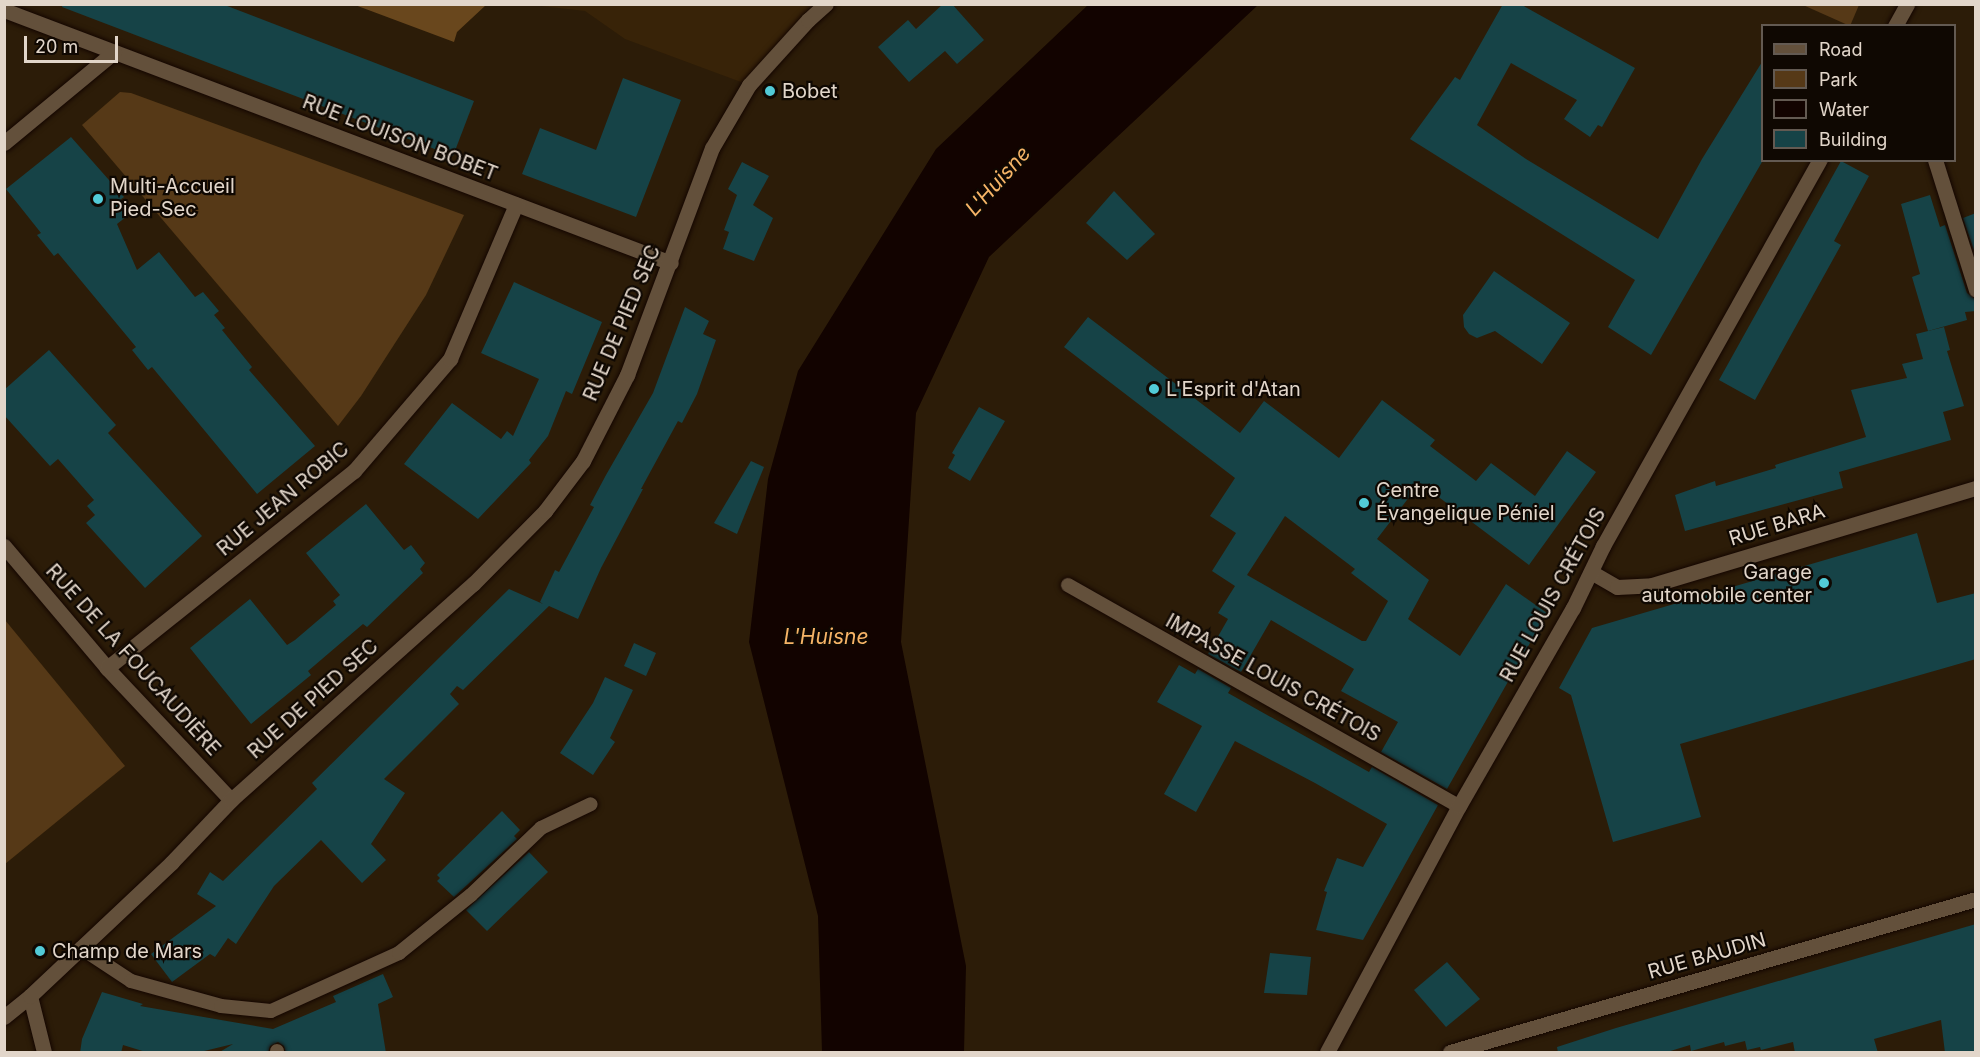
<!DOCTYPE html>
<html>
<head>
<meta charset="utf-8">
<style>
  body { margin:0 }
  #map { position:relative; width:1980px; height:1057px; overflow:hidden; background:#2c1c08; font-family:Inter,sans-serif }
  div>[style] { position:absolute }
  .built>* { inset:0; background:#382308 }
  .green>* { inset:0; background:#563917 }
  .forest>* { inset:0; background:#69471d }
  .water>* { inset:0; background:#120300 }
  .building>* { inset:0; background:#164347 }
  .roads { filter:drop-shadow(0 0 2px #140600) drop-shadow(0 0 2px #140600) }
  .service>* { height:14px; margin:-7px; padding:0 7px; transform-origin:7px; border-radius:7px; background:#63503b }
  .minor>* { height:15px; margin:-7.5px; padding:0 7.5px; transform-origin:7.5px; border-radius:7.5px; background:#63503b }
  .dots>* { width:16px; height:16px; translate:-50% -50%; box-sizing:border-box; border:3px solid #0f0802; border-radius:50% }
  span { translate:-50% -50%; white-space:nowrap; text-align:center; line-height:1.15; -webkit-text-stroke:4.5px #0f0802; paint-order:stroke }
  .poi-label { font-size:20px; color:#e2d6ca }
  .left { translate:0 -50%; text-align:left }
  .right { translate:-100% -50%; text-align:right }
  .street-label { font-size:20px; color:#e2d6ca }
  .water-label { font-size:21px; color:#f6b467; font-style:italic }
  .frame { position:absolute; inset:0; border:6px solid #e2d6ca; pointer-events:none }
  .legend { position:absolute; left:1761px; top:24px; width:195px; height:138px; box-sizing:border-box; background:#0f0802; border:2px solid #635a52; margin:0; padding:8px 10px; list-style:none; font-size:18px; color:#e2d6ca }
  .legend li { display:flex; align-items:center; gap:12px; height:30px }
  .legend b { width:30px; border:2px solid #635a52 }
  .scale { position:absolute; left:24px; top:36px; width:94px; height:27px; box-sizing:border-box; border:3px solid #e2d6ca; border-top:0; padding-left:8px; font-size:18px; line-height:21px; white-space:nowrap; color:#e2d6ca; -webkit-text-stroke:4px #0f0802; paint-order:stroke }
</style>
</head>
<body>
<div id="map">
  <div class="built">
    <div style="clip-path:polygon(532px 5px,826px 5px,749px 85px,625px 39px,585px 11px)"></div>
  </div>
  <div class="green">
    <div style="clip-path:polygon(1803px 5px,1859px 5px,1850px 26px)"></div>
    <div style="clip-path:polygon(120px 92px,131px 93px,464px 215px,426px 295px,361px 396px,338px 426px,82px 125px)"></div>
    <div style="clip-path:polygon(5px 620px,125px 766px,5px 864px,4px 864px)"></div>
  </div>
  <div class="forest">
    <div style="clip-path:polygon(355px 5px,486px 5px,457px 32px,454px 42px)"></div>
  </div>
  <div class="water">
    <div style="clip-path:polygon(1089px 4px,1258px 5px,989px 257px,916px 413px,901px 642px,966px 966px,964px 1052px,822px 1052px,818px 916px,749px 642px,768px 479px,798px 371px,936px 149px)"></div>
  </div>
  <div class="building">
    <div style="clip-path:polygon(63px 4px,222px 4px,474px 101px,453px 156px,62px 7px)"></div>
    <div style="clip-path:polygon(943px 4px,952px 4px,984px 40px,957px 64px,945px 51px,909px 82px,878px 47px,908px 20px,916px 29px)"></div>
    <div style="clip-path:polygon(1503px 4px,1520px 4px,1635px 68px,1602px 127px,1598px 125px,1590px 137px,1564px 119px,1577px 100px,1511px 63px,1477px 125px,1526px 159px,1658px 239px,1702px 159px,1762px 62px,1762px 162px,1651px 355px,1608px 327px,1635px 280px,1410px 139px,1455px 77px,1460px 80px)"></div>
    <div style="clip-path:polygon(623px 78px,681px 100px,636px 217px,522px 174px,540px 128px,596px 150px)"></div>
    <div style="clip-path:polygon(71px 137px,124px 197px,120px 200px,131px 213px,117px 224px,137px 270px,159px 252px,195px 297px,203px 292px,219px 311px,214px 315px,225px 328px,222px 330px,252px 367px,249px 370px,315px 446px,257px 494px,152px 367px,148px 370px,132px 350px,136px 347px,58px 253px,54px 256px,37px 235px,41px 233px,6px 189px)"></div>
    <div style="clip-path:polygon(1841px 161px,1869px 176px,1834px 241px,1841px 245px,1755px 400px,1719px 380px)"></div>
    <div style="clip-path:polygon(742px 162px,769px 176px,753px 205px,773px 218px,754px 261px,723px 249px,729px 232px,724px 230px,737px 195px,728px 189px)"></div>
    <div style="clip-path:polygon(1114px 191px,1155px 234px,1127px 260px,1086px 223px)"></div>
    <div style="clip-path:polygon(1930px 195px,1940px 227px,1945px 225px,1967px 293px,1976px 300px,1976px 311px,1965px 312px,1967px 320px,1928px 331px,1912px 277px,1920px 274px,1901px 204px)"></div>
    <div style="clip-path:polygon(1976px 213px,1976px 256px,1963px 218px)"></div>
    <div style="clip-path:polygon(1494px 271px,1570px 323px,1542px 364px,1495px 331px,1477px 338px,1469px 334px,1464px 327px,1463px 315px)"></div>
    <div style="clip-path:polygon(514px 282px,602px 322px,572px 394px,566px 391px,548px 436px,529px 460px,531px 463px,478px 519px,404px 464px,452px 403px,501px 439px,507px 431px,513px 436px,539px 379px,481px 353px)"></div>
    <div style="clip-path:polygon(685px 307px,709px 321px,703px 334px,716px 340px,697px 394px,682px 423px,678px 421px,641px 489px,643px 489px,601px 568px,578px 619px,549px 606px,463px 690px,457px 686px,450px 694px,459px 704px,384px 779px,405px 793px,371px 844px,386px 860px,362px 883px,321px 840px,274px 886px,236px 944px,228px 938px,215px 957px,210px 954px,172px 982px,151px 954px,216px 906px,197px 894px,210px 872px,223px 881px,317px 789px,312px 783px,509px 589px,543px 604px,540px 602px,555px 570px,559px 572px,594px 507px,590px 505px,606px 475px,653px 393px)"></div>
    <div style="clip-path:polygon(evenodd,1088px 317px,1240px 433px,1264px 401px,1339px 458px,1382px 400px,1435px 440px,1430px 446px,1476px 481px,1491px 463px,1535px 496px,1567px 451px,1596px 472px,1529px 565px,1420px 483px,1377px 539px,1429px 580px,1408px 619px,1460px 656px,1506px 584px,1547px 613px,1447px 789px,1381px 752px,1398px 722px,1341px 691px,1354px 669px,1271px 620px,1241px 672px,1208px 654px,1228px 619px,1218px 613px,1235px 586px,1212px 571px,1236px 533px,1210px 516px,1235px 478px,1064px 347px,1088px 317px,1285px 516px,1355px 569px,1351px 573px,1388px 601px,1366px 641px,1362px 641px,1247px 575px,1285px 516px)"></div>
    <div style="clip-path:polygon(1944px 327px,1950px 350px,1947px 351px,1964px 406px,1943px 412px,1951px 440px,1839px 472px,1843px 488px,1685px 531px,1675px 495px,1715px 481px,1716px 486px,1776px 468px,1775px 465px,1866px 437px,1851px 390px,1907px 378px,1902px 364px,1923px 359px,1916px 334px)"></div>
    <div style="clip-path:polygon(49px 350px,116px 425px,108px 433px,202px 536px,145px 588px,86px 523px,95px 515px,87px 506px,94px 500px,58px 459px,50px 466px,4px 415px,4px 390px)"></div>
    <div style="clip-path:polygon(979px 407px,1005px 421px,970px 481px,948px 468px,955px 455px,952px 453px)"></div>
    <div style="clip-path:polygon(751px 461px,764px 467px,737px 534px,714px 523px)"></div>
    <div style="clip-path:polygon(366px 504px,404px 550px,411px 545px,425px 563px,420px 569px,423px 573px,367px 627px,363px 624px,308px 671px,311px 675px,251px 724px,190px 648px,250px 599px,287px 645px,295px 640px,336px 605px,333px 601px,340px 595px,306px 553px)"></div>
    <div style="clip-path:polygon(1917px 533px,1937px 603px,1976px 593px,1976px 659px,1680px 744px,1701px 817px,1613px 842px,1571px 695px,1559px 688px,1592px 628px)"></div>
    <div style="clip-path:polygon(634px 643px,656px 653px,646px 676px,624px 666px)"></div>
    <div style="clip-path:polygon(1179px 665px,1195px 674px,1198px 669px,1231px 688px,1228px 693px,1369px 772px,1372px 767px,1438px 805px,1363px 940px,1316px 930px,1327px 892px,1324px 891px,1337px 858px,1363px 867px,1387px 824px,1315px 783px,1235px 741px,1196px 812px,1164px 794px,1202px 726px,1157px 702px)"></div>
    <div style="clip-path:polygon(605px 677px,633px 690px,610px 738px,615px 742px,593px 775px,560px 753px,593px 703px)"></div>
    <div style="clip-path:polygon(502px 811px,520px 830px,514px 836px,517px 839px,454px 897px,437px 881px,440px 878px,437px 875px)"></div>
    <div style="clip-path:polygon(529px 852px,548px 872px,487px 931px,466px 910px)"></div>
    <div style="clip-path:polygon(1976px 924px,1976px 1053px,1945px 1053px,1941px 1020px,1874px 1039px,1878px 1053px,1795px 1053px,1793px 1042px,1761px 1050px,1760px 1047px,1747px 1050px,1745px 1041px,1725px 1046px,1724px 1042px,1691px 1051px,1690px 1045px,1664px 1053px,1558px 1053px,1557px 1047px,1616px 1028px)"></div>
    <div style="clip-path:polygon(1270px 953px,1311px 957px,1307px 995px,1264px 993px)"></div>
    <div style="clip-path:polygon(1447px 962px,1480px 999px,1446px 1027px,1414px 990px)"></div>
    <div style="clip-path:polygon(383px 974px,393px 997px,378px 1004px,386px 1053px,286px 1053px,284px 1046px,278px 1042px,270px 1046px,268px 1053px,218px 1053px,233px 1044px,196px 1053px,149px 1053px,123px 1045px,121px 1053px,80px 1053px,82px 1039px,102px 992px,143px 1004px,140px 1006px,273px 1029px,336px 1002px,333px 996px)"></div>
  </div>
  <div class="roads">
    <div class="service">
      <div style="left:1068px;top:585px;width:449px;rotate:29.5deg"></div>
      <div style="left:81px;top:948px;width:60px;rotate:33.4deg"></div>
      <div style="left:131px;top:981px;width:93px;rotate:15.5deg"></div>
      <div style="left:221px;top:1006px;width:50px;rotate:5.7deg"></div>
      <div style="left:271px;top:1011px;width:141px;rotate:-24.4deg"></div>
      <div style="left:399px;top:953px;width:92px;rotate:-38.9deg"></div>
      <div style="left:471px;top:895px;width:97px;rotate:-43.7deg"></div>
      <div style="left:541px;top:828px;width:55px;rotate:-25.6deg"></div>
      <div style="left:277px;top:1051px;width:1px;rotate:90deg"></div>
    </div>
    <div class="minor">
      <div style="left:4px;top:10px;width:713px;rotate:20.77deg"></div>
      <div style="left:1895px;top:26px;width:25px;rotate:-61deg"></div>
      <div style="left:4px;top:143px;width:143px;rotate:-39.6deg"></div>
      <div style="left:1935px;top:160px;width:136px;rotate:72.5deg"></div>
      <div style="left:4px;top:546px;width:160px;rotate:49.8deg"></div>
      <div style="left:107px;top:668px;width:181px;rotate:46.8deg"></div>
      <div style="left:1591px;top:572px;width:30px;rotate:30deg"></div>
      <div style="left:1617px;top:587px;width:35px;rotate:-3deg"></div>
      <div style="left:1652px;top:585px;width:338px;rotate:-16.7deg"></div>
      <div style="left:107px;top:668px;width:316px;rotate:-38.6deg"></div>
      <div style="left:354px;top:471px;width:148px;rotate:-49.4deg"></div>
      <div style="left:450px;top:359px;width:168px;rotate:-66.9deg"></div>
      <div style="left:30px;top:996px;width:58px;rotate:76deg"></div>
      <div style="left:4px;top:1017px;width:33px;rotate:-39deg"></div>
      <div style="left:30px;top:996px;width:195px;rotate:-43.3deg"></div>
      <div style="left:172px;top:862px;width:86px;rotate:-46.4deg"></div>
      <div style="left:231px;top:800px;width:324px;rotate:-41.8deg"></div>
      <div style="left:473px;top:584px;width:103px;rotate:-45.4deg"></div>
      <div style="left:545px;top:511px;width:63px;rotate:-52.8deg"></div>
      <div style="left:583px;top:461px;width:97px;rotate:-62.9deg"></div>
      <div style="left:627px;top:375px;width:242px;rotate:-69.5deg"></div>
      <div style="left:712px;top:148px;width:73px;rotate:-59.6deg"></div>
      <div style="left:749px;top:85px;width:88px;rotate:-47.8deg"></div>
      <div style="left:808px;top:20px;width:24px;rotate:-42deg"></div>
      <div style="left:1327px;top:1052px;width:279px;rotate:-61.8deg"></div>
      <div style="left:1459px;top:806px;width:228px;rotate:-60.1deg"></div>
      <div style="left:1573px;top:608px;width:69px;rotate:-64.2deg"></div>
      <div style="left:1603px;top:546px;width:443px;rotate:-60.7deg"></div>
      <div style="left:1450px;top:1052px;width:548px;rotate:-16.22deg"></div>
    </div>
  </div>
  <div class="dots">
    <div style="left:770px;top:91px;background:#52cbd7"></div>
    <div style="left:98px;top:199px;background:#52cbd7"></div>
    <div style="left:1154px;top:389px;background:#52cbd7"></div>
    <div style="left:1364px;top:503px;background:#52cbd7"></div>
    <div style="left:1824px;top:583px;background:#52cbd7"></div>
    <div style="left:40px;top:951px;background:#52cbd7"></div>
  </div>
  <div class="poi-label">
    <span class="left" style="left:782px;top:91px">Bobet</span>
    <span class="left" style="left:110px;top:198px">Multi-Accueil<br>Pied-Sec</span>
    <span class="left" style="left:1166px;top:389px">L'Esprit d'Atan</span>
    <span class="left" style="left:1376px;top:502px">Centre<br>Évangelique Péniel</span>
    <span class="right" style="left:1812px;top:584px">Garage<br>automobile center</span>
    <span class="left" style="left:52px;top:951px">Champ de Mars</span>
  </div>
  <div class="street-label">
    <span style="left:400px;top:138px;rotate:21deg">RUE LOUISON BOBET</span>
    <span style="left:622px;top:323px;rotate:-67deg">RUE DE PIED SEC</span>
    <span style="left:283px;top:499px;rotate:-40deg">RUE JEAN ROBIC</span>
    <span style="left:1777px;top:525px;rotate:-17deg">RUE BARA</span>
    <span style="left:1553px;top:595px;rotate:-61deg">RUE LOUIS CRÉTOIS</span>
    <span style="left:133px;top:660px;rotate:48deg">RUE DE LA FOUCAUDIÈRE</span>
    <span style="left:1273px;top:678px;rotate:29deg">IMPASSE LOUIS CRÉTOIS</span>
    <span style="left:313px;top:699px;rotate:-42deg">RUE DE PIED SEC</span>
    <span style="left:1707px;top:956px;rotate:-16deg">RUE BAUDIN</span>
  </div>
  <div class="water-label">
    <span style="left:998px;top:181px;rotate:-48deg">L'Huisne</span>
    <span style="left:826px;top:637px">L'Huisne</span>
  </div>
  <div class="frame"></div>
  <ul class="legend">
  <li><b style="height:8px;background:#63503b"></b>Road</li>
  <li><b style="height:16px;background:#563917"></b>Park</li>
  <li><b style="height:16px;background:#120300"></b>Water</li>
  <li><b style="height:16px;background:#164347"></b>Building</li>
  </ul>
  <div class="scale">20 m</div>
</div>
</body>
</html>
